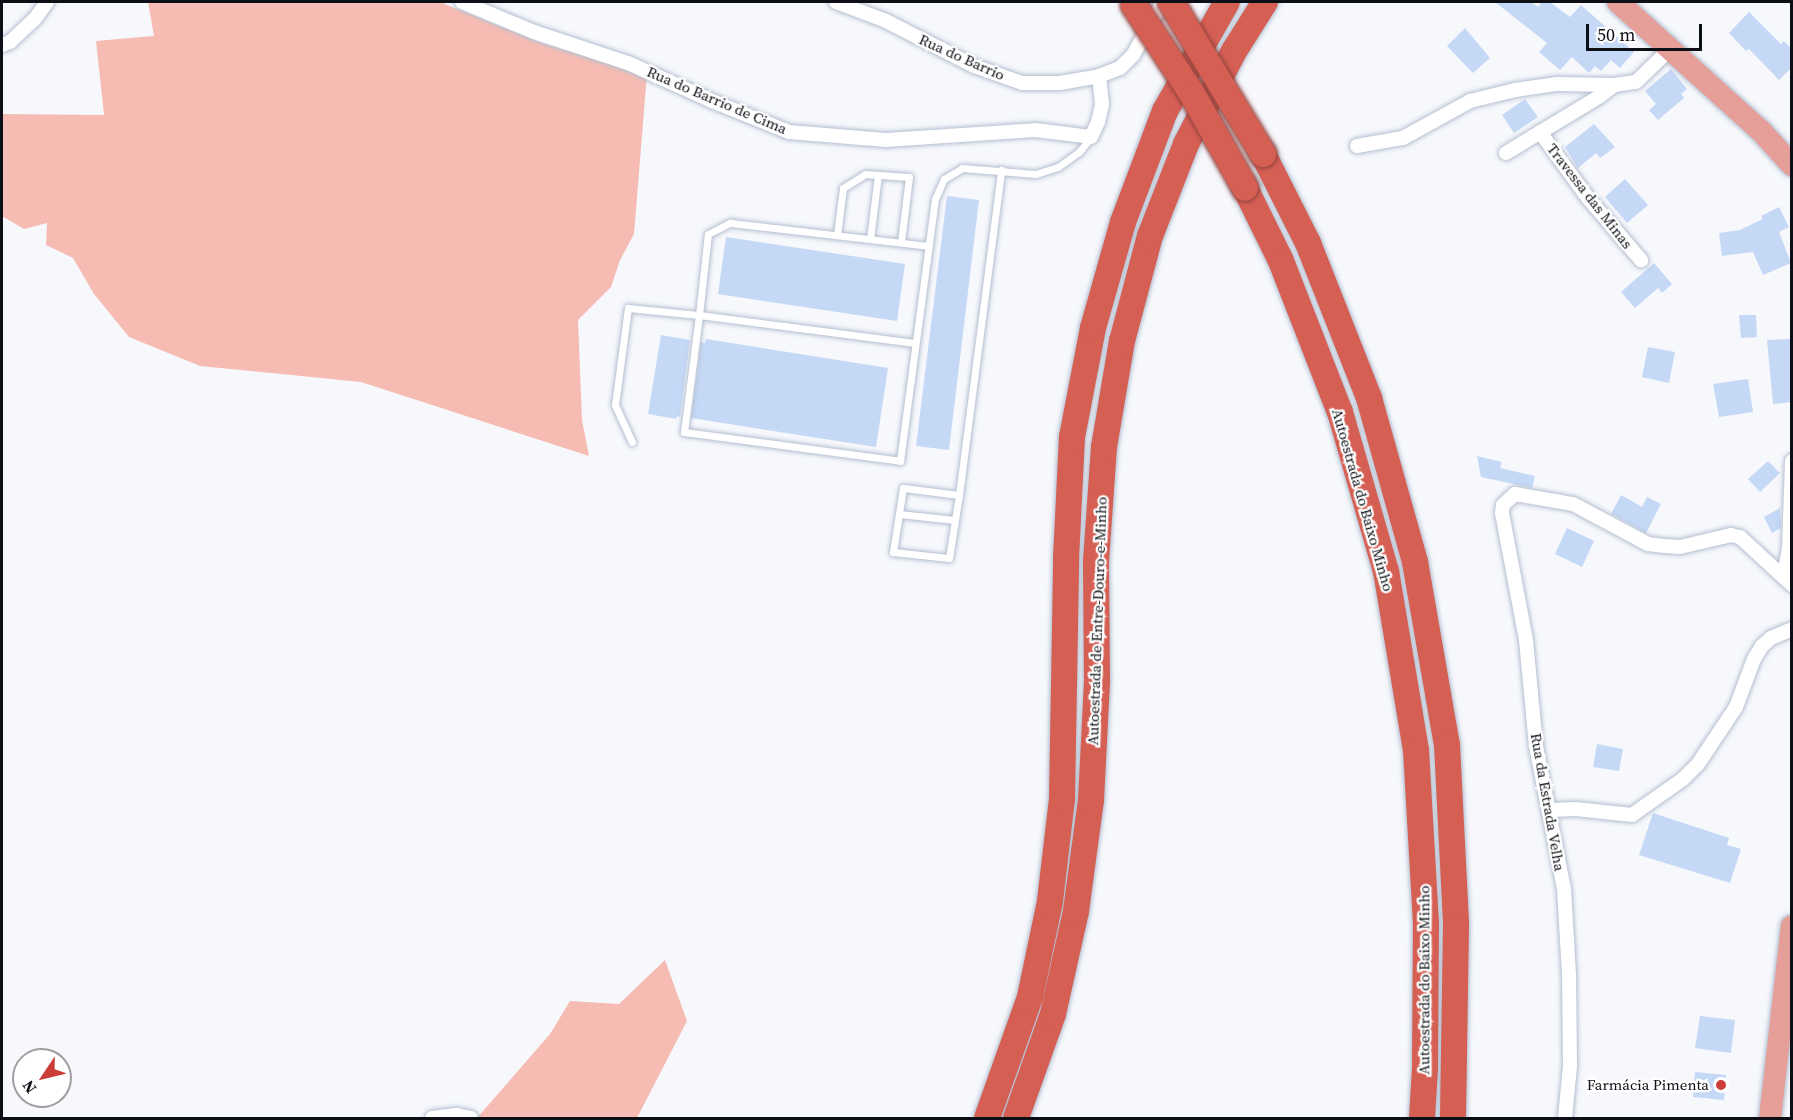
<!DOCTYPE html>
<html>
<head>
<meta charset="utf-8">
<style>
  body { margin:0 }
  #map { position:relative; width:1793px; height:1120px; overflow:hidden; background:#f6f8fc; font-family:"Source Serif 4",serif }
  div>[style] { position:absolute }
  .green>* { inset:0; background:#f6bcb4 }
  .building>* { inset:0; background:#c5d8f6 }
  .roads { filter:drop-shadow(0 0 2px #b4bfd0) drop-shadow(0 0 2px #b4bfd0) }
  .service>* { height:7px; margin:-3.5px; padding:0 3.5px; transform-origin:3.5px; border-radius:3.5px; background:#fff }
  .minor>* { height:14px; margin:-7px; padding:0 7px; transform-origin:7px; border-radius:7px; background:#fff }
  .primary>* { height:22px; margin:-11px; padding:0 11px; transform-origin:11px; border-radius:11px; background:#e69f98 }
  .motorway>* { height:26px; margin:-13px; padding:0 13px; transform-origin:13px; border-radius:13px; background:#d65f54 }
  .bridges { filter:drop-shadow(0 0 2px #8f433e) drop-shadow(0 0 2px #8f433e) }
  .motorway-bridge>* { height:26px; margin:-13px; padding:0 13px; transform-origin:13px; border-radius:13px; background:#d65f54 }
  .dots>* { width:16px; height:16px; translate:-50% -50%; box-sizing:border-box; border:3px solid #fff; border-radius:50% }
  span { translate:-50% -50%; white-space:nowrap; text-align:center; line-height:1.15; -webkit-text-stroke:4.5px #fff; paint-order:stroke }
  .street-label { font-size:15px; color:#0c0f15 }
  .poi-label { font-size:15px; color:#0c0f15 }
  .right { translate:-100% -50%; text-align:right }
  .frame { position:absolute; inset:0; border:3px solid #0c0f15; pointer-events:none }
  .north { position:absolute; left:12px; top:1048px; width:60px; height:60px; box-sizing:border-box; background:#fff; border:2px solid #9e9fa1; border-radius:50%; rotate:235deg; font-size:16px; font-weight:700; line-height:24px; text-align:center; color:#0c0f15 }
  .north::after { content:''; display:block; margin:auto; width:21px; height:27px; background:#cb3d36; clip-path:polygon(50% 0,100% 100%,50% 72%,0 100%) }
  .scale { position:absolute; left:1586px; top:24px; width:116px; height:27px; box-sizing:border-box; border:3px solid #0c0f15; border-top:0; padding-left:8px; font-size:18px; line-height:21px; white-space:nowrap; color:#0c0f15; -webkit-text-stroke:4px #fff; paint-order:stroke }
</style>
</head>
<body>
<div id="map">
  <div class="green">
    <div style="clip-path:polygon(148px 2px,440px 2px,541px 43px,647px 74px,634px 234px,620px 260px,611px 287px,578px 320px,582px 420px,589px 456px,361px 382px,200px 366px,129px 337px,94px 294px,73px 258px,46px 245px,47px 223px,24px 229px,2px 216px,2px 114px,104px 115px,96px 41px,154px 36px)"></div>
    <div style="clip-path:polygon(665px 960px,687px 1021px,637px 1118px,477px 1118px,550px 1034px,570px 1001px,619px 1004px)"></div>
  </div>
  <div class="building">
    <div style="clip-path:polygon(1495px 2px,1531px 2px,1538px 7px,1542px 2px,1550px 2px,1570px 17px,1581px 5px,1634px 52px,1620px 68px,1611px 60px,1601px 71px,1595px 66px,1589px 73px,1572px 57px,1560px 70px,1539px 52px,1547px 43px)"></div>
    <div style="clip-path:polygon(1749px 12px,1781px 44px,1784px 41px,1791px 48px,1791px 68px,1779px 80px,1749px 49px,1746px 51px,1729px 33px)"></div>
    <div style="clip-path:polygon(1465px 28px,1490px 58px,1473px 73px,1447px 46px)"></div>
    <div style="clip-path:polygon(1671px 69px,1687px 89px,1681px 94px,1684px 98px,1658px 120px,1649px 110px,1656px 104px,1645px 91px)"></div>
    <div style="clip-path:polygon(1525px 99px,1538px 117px,1514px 133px,1502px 115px)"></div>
    <div style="clip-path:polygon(1594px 124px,1615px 147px,1600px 158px,1596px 153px,1578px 168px,1565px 147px)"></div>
    <div style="clip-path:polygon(1625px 179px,1648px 205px,1627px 223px,1605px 197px)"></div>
    <div style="clip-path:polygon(947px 196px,979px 200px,949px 450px,916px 446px)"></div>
    <div style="clip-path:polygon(1779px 207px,1789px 227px,1779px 232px,1791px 263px,1763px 275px,1753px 252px,1722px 256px,1719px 233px,1740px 230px,1763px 219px,1761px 216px)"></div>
    <div style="clip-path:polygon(726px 237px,905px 264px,897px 321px,718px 294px)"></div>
    <div style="clip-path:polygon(1654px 263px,1672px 284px,1662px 293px,1658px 288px,1635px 308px,1621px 292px)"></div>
    <div style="clip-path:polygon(1739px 315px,1756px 315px,1757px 337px,1741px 338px)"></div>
    <div style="clip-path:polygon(661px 335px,690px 340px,680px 417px,677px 416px,676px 419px,648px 414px)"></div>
    <div style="clip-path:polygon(706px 339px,888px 368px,876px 447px,691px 418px,701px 342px,705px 343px)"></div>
    <div style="clip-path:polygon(1791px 339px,1791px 402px,1773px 404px,1767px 340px)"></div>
    <div style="clip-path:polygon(1648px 347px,1675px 352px,1669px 383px,1642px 377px)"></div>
    <div style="clip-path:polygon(1748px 379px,1753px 412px,1719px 417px,1713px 384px)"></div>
    <div style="clip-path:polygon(1477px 456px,1502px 462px,1500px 468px,1535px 476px,1532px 488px,1481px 477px)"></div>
    <div style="clip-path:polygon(1768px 461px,1780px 473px,1760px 492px,1748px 479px)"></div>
    <div style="clip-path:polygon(1621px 495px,1642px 507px,1647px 497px,1661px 504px,1646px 533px,1611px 514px)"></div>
    <div style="clip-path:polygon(1780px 508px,1781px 528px,1772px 533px,1764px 517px)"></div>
    <div style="clip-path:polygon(1567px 528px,1594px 541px,1582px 567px,1555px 554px)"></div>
    <div style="clip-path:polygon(1597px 744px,1623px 749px,1619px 771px,1593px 767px)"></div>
    <div style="clip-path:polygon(1653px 813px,1729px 838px,1727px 845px,1741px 849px,1730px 883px,1639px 855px)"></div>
    <div style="clip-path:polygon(1700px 1016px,1735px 1020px,1731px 1053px,1695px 1048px)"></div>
    <div style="clip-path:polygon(1695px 1072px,1726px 1075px,1724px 1100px,1693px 1097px)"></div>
  </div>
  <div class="roads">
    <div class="service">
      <div style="left:837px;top:235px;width:47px;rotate:-82.7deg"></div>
      <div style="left:843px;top:188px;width:26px;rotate:-32deg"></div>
      <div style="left:865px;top:174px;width:44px;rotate:3.9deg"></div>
      <div style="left:909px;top:177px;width:65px;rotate:97deg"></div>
      <div style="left:870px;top:239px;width:64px;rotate:-82.9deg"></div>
      <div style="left:915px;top:343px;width:218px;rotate:-172.6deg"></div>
      <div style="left:699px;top:315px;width:81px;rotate:-83.7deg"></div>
      <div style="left:708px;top:234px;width:25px;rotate:-27deg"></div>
      <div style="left:730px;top:223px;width:200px;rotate:6.6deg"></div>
      <div style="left:632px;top:442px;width:41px;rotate:-114.7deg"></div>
      <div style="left:615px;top:405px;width:98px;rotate:-82.4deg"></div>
      <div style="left:628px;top:308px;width:71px;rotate:5.6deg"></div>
      <div style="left:699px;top:315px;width:118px;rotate:97.3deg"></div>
      <div style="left:684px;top:432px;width:218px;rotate:7.6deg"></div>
      <div style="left:900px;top:461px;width:264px;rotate:-82.4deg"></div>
      <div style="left:935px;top:199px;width:22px;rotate:-66deg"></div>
      <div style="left:944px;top:179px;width:21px;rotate:-31deg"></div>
      <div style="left:962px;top:168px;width:74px;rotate:4.6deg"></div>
      <div style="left:1036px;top:174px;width:23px;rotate:-18deg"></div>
      <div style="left:1058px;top:167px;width:26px;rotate:-36deg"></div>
      <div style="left:1079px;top:152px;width:19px;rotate:-51deg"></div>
      <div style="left:959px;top:495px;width:56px;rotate:-172.9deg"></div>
      <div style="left:903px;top:488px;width:65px;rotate:98.9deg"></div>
      <div style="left:893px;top:552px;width:56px;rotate:6.1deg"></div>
      <div style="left:949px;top:558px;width:64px;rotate:-81deg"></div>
      <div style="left:959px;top:495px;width:328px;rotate:-82.6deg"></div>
      <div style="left:899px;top:514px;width:56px;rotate:6.1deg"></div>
    </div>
    <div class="minor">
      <div style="left:462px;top:2px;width:78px;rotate:22.6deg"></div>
      <div style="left:534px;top:32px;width:99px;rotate:18.3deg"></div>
      <div style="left:628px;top:63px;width:92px;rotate:24.3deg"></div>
      <div style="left:712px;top:101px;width:83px;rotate:21.9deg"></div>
      <div style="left:789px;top:132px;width:97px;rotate:4.7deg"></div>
      <div style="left:886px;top:140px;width:149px;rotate:-3.8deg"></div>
      <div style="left:1035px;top:130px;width:56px;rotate:7.1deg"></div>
      <div style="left:1091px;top:137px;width:17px;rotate:-65deg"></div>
      <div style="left:1098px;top:122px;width:18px;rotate:-77deg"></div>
      <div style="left:1102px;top:104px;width:28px;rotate:-96deg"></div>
      <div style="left:836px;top:2px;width:53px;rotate:20.8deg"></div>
      <div style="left:886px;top:21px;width:99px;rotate:27.1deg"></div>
      <div style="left:974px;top:66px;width:51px;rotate:19.5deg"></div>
      <div style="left:1022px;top:83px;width:38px"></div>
      <div style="left:1060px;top:83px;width:40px;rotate:-10deg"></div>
      <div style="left:1099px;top:76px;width:22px;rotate:-21deg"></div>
      <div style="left:1120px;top:68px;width:18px;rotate:-45deg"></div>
      <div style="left:1133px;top:55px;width:61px;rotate:-60.5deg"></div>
      <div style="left:2px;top:45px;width:9px;rotate:-21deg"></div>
      <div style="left:10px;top:42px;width:33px;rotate:-43deg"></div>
      <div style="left:34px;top:20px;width:22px;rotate:-54deg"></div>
      <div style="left:1540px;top:132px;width:82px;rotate:54deg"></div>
      <div style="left:1588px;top:198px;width:82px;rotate:49.5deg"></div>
      <div style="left:1357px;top:146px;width:47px;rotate:-9.9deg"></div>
      <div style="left:1403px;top:138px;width:77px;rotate:-28.9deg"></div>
      <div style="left:1470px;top:101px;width:46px;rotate:-13.7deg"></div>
      <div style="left:1515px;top:90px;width:41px;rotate:-8.3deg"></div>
      <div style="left:1556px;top:84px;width:58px;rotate:1deg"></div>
      <div style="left:1614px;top:85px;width:22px;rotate:-8deg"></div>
      <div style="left:1636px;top:82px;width:47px;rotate:-44.1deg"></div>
      <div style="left:1506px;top:153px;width:110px;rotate:-31.2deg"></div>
      <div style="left:1600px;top:96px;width:18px;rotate:-38deg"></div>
      <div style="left:1784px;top:576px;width:28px;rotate:-80deg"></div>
      <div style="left:1789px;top:548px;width:87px;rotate:-88deg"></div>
      <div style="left:1550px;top:810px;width:26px;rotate:-2deg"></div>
      <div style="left:1576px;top:809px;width:56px;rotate:6.1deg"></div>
      <div style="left:1632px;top:815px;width:62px;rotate:-35.2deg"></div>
      <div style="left:1683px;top:779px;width:21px;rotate:-45deg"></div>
      <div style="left:1698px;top:764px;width:69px;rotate:-56.3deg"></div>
      <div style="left:1736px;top:707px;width:51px;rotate:-69.4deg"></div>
      <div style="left:1754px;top:659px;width:15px;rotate:-58deg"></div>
      <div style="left:1762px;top:646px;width:12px;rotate:-42deg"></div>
      <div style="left:1771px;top:638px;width:23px;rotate:-23deg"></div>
      <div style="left:432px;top:1118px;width:25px;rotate:-7deg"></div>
      <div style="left:457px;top:1115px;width:14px;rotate:12deg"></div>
      <div style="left:1565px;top:1118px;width:52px;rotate:-84.5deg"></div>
      <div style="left:1570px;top:1066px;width:91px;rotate:-90.6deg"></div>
      <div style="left:1569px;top:975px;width:86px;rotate:-93.3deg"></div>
      <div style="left:1564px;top:889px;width:146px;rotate:-101.1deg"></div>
      <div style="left:1536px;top:746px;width:106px;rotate:-95.4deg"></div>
      <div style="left:1526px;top:640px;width:129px;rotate:-100.7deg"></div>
      <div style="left:1502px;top:513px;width:8px;rotate:-83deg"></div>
      <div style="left:1503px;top:505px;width:16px;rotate:-43deg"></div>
      <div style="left:1515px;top:494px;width:59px;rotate:9.8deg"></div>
      <div style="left:1573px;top:504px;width:85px;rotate:28.1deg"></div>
      <div style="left:1648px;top:544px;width:17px;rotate:7deg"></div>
      <div style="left:1665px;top:546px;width:15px;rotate:4deg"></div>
      <div style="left:1680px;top:547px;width:52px;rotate:-13.2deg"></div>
      <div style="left:1731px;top:535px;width:9px;rotate:13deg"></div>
      <div style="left:1740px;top:537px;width:71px;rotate:42.7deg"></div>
    </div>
    <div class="primary">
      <div style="left:1618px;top:2px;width:193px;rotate:42.1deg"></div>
      <div style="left:1761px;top:131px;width:46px;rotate:47.6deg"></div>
      <div style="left:1770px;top:1118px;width:193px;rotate:-83.5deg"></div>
    </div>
    <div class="motorway">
      <div style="left:1263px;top:154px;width:100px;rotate:63.2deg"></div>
      <div style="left:1308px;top:243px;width:167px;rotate:68.5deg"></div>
      <div style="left:1369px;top:398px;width:170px;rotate:74.3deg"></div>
      <div style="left:1415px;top:562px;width:186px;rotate:80.1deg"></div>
      <div style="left:1447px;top:745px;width:180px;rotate:87.1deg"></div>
      <div style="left:1456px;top:925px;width:193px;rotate:90.9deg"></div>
      <div style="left:1245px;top:188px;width:81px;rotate:63.7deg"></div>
      <div style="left:1281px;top:261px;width:162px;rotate:68.7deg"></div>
      <div style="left:1340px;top:412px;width:166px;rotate:73.9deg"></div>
      <div style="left:1386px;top:571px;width:181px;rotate:80.5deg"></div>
      <div style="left:1416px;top:750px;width:173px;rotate:86.7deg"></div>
      <div style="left:1426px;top:923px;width:145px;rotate:90.4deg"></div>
      <div style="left:1425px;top:1068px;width:50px;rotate:93.4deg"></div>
      <div style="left:987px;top:1118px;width:128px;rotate:-70.4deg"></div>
      <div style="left:1030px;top:997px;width:98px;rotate:-78.2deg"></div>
      <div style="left:1050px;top:901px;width:103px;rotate:-83.3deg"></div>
      <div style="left:1062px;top:799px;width:240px;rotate:-89deg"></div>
      <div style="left:1066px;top:559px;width:122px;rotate:-87.2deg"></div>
      <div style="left:1072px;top:437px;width:111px;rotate:-79.1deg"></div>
      <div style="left:1093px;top:328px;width:110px;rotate:-74.2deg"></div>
      <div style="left:1123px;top:222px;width:119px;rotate:-69.3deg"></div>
      <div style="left:1165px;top:111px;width:125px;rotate:-60.4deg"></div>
      <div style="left:1016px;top:1118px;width:110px;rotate:-70.4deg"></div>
      <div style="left:1053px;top:1014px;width:106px;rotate:-77.4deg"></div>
      <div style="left:1076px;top:911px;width:112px;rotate:-82.3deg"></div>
      <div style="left:1091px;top:800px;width:119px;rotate:-87.1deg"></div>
      <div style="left:1097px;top:681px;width:120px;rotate:-90.5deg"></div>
      <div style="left:1096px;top:561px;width:114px;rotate:-86deg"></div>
      <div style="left:1104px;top:447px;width:108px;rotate:-80.4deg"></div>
      <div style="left:1122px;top:341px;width:109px;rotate:-75.1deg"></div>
      <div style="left:1150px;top:236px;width:99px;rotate:-68.6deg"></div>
      <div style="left:1186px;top:144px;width:105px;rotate:-62.7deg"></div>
      <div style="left:1234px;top:51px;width:58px;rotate:-57.7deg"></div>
    </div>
  </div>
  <div class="bridges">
    <div class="motorway-bridge">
      <div style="left:1171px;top:2px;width:178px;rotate:58.8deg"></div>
      <div style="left:1134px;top:5px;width:104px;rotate:56.8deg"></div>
      <div style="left:1191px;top:92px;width:110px;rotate:60.6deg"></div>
    </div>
  </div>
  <div class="dots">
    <div style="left:1721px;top:1085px;background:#cb3d36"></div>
  </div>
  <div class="street-label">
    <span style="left:962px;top:57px;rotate:24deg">Rua do Barrio</span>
    <span style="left:717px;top:100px;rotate:23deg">Rua do Barrio de Cima</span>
    <span style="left:1590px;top:196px;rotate:52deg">Travessa das Minas</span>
    <span style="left:1363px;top:500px;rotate:74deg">Autoestrada do Baixo Minho</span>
    <span style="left:1097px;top:621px;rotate:-88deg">Autoestrada de Entre-Douro-e-Minho</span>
    <span style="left:1548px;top:802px;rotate:80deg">Rua da Estrada Velha</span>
    <span style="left:1424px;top:980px;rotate:-90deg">Autoestrada do Baixo Minho</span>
  </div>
  <div class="poi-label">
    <span class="right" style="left:1709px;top:1085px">Farmácia Pimenta</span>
  </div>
  <div class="frame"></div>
  <div class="north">N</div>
  <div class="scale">50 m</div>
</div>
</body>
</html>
